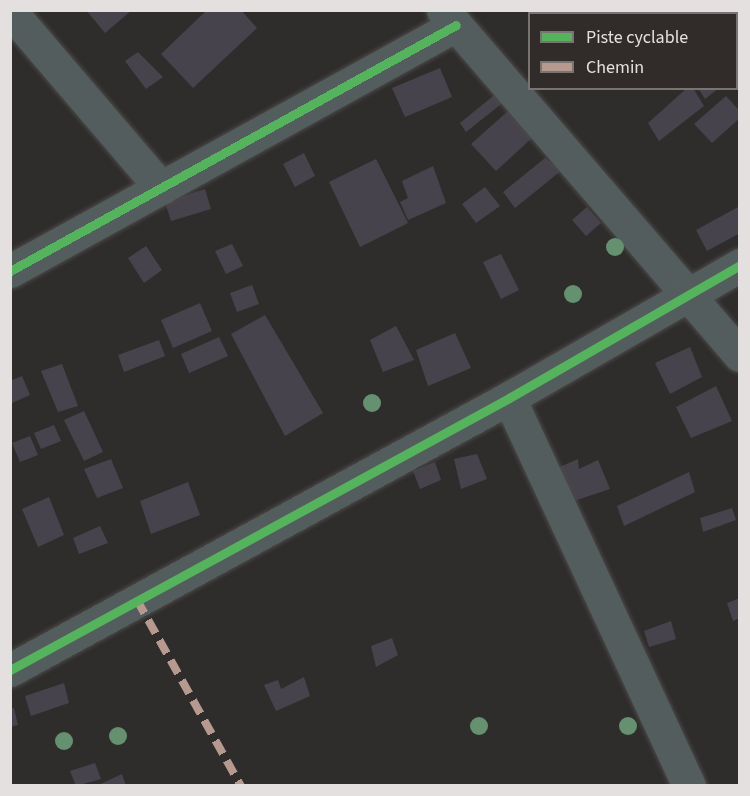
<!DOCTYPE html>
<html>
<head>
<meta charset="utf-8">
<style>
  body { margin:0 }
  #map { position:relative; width:750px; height:796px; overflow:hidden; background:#2f2d2b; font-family:"Source Sans 3",sans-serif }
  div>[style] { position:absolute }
  .building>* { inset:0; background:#47434c }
  .roads { filter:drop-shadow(0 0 2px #4b4a49) drop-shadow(0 0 2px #4b4a49) }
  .street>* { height:33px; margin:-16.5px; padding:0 16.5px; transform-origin:16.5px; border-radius:16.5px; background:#545d5e }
  .quiet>* { height:8px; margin-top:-4px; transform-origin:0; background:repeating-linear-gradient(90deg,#b69a8f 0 15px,transparent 0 23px) }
  .cycleway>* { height:9px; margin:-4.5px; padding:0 4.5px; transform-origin:4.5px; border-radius:4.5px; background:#56b35d }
  .trees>* { width:18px; height:18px; margin:-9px; border-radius:50%; background:#659170 }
  span { translate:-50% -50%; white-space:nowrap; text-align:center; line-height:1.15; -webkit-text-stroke:6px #312c29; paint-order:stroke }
  .frame { position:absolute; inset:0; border:12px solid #e4e0df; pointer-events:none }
  .legend { position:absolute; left:528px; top:12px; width:210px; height:78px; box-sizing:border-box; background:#312c29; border:2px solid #797472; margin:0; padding:8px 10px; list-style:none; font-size:18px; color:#e4e0df }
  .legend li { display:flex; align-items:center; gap:12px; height:30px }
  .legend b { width:30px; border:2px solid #797472 }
</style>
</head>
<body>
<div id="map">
  <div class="building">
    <div style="clip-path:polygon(86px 10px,132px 10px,105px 33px)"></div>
    <div style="clip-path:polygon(207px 10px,241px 10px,257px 28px,193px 88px,161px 54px)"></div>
    <div style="clip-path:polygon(580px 10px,623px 10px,626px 14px,577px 14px)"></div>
    <div style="clip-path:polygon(138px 52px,163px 77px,146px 89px,125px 61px)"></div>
    <div style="clip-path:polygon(440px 68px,452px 97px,405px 117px,392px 88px)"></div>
    <div style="clip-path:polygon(687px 88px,693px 88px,704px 106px,659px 141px,648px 123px)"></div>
    <div style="clip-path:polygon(698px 88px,719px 88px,705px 99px)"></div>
    <div style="clip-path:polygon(498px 92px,505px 101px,466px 132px,460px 123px)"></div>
    <div style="clip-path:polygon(726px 96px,740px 111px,740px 118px,712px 143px,694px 124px)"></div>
    <div style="clip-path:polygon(508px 111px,532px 138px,496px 171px,471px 144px)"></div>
    <div style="clip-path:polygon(304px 153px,315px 176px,295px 187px,283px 164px)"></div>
    <div style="clip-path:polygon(545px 158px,562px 170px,515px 208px,503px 192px)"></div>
    <div style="clip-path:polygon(376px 159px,408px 223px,360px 247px,329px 182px)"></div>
    <div style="clip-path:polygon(433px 166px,446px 203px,408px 220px,400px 202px,408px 198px,402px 181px)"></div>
    <div style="clip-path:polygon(485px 187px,500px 206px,476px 223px,462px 204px)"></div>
    <div style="clip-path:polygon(205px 189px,211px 209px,171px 221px,165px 202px)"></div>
    <div style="clip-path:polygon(740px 206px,740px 233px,707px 251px,696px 230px)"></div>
    <div style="clip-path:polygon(587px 207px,601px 223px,586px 236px,572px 220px)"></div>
    <div style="clip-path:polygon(232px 244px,243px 266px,226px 274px,215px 251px)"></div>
    <div style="clip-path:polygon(146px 246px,162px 270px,144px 283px,128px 258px)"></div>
    <div style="clip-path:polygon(501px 254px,519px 290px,501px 299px,483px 262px)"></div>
    <div style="clip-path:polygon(252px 285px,259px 304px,237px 312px,230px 293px)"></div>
    <div style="clip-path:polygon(200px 303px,212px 331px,173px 348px,161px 320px)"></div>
    <div style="clip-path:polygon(265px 315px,323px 413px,285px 436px,231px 334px)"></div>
    <div style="clip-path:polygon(396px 326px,414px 360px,383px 372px,370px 340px)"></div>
    <div style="clip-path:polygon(455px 333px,471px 368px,428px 386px,416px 350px)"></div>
    <div style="clip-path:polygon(219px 337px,228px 356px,189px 373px,181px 354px)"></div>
    <div style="clip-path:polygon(159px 340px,165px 356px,124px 372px,118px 355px)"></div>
    <div style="clip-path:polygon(690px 347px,702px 377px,670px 394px,655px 363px)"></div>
    <div style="clip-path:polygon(62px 364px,78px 406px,58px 412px,41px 371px)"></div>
    <div style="clip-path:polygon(22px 376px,30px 395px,10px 404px,10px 381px)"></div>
    <div style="clip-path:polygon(716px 386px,732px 421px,691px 438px,676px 407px)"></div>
    <div style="clip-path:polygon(84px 411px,103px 452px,84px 461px,64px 420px)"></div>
    <div style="clip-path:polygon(54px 425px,61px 441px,41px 449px,34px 433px)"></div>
    <div style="clip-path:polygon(30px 436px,38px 455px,20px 462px,12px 443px)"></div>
    <div style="clip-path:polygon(477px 454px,487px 479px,461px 489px,454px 459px)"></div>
    <div style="clip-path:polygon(111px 459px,123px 488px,97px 498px,84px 469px)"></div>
    <div style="clip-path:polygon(578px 459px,579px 469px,598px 460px,610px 489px,571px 502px,553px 470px)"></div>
    <div style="clip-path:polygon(435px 462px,441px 480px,420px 489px,413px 471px)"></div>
    <div style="clip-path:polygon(689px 472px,695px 492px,624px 526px,617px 506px)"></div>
    <div style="clip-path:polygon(188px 482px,200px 515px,151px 534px,140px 501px)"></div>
    <div style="clip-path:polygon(49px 497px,64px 535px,38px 547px,22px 509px)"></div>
    <div style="clip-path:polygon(732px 508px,736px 520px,703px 532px,700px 518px)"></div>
    <div style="clip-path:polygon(100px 526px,108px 543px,79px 554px,73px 538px)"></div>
    <div style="clip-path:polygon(740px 598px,740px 618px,733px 621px,727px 603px)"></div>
    <div style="clip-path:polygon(671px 621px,676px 639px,649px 647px,644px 631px)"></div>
    <div style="clip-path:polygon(392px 638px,398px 655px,376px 667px,371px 646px)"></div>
    <div style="clip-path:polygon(304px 677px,310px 696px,276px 711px,264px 685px,278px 680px,281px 689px)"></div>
    <div style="clip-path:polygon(64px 683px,69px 703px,31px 716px,25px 696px)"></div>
    <div style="clip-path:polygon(14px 708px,18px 725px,10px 727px,10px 710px)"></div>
    <div style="clip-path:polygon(95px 763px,101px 779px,76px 786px,70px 771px)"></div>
    <div style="clip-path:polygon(122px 774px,126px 786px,96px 786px)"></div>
  </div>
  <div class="roads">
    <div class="street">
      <div style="left:443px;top:10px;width:455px;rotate:49.3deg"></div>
      <div style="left:10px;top:11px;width:233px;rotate:49.5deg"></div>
      <div style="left:10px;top:271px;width:509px;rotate:-28.88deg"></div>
      <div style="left:509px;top:398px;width:428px;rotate:65.1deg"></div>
      <div style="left:10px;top:670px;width:568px;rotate:-28.59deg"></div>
      <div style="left:509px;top:398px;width:267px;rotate:-29.9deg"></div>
    </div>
  </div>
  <div class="quiet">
    <div style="left:137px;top:600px;width:213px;rotate:60.8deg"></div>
  </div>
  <div class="cycleway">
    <div style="left:10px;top:271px;width:509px;rotate:-28.88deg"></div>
    <div style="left:10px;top:670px;width:568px;rotate:-28.59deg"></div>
    <div style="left:509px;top:398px;width:267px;rotate:-29.9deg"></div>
  </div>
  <div class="trees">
    <div style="left:615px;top:247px"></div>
    <div style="left:573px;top:294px"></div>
    <div style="left:372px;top:403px"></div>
    <div style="left:479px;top:726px"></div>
    <div style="left:628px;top:726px"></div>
    <div style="left:118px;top:736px"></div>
    <div style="left:64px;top:741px"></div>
  </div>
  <div class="frame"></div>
  <ul class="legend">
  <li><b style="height:8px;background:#56b35d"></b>Piste cyclable</li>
  <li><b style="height:8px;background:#b69a8f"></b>Chemin</li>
  </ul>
</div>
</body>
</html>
